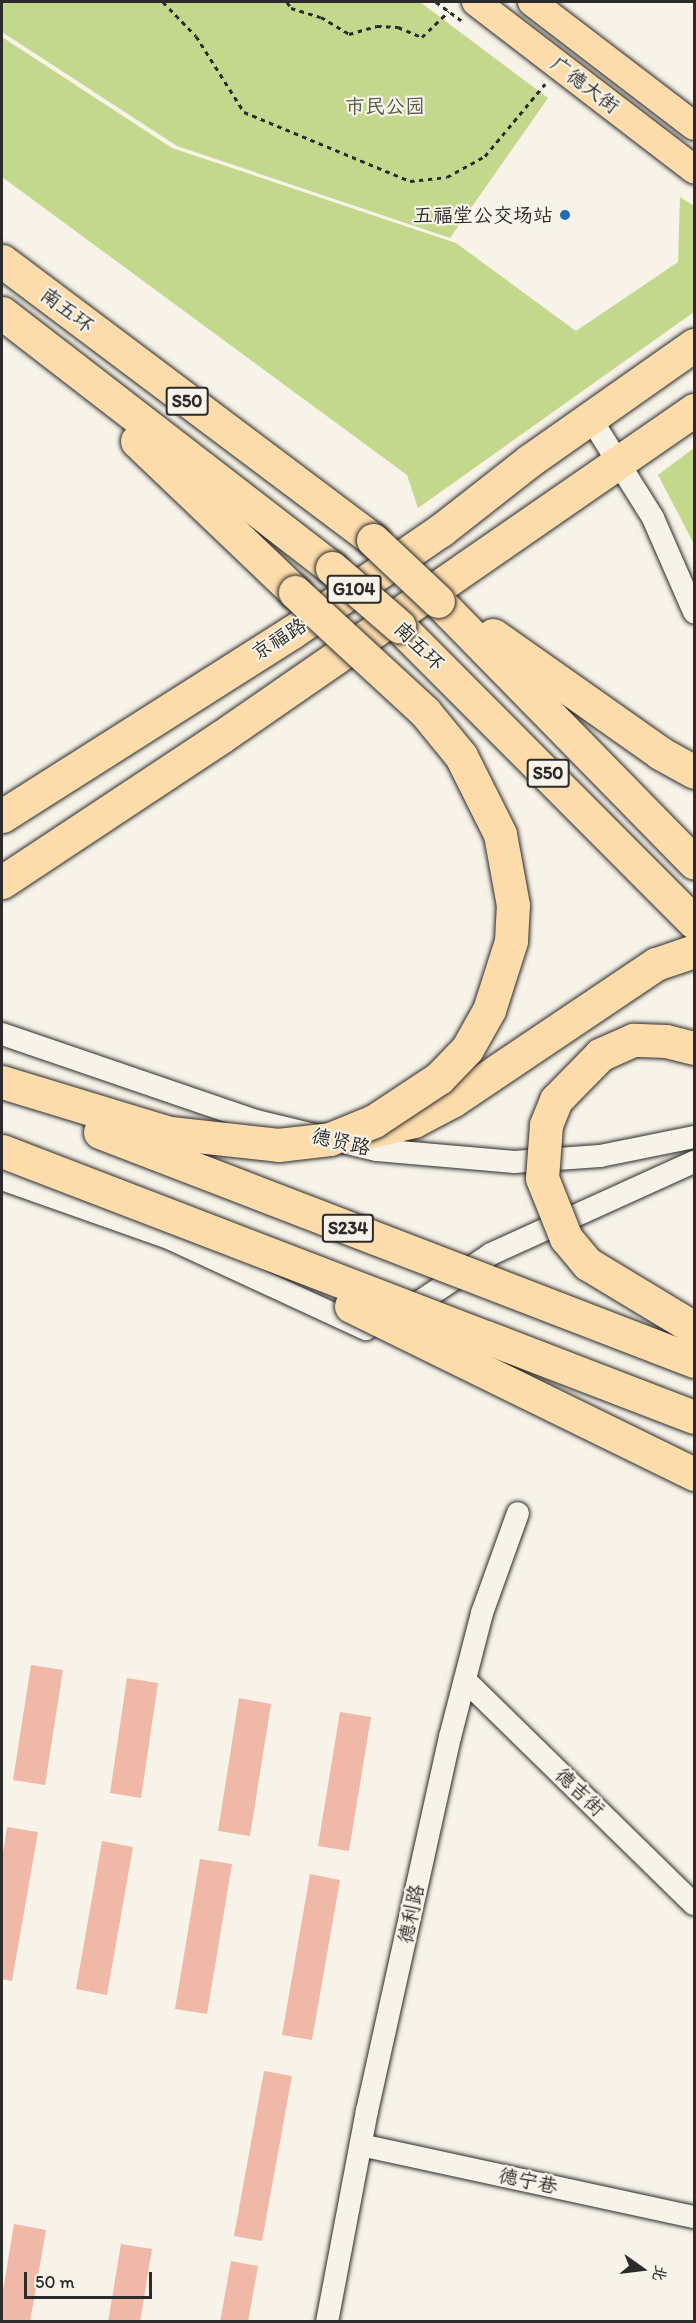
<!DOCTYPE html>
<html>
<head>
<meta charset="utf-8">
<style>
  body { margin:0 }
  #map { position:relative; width:696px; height:2323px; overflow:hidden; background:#f7f3e8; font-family:Itim,"LXGW WenKai TC",sans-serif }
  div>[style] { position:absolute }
  .green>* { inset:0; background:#c3d88d }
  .building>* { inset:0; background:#f0b8a7 }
  .path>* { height:3px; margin-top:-1.5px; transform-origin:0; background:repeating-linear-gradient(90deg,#2b2b2b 0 4.5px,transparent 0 9px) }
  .roads { filter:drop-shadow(0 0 2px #2b2b2b) drop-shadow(0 0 2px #2b2b2b) }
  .minor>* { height:22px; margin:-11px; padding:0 11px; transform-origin:11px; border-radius:11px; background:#f7f3e8 }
  .major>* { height:28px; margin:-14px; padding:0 14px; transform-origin:14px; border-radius:14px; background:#fddcac }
  .highway>* { height:33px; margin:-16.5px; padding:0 16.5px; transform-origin:16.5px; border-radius:16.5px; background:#fddcac }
  .bridges { filter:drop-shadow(0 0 2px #2b2b2b) drop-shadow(0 0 2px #2b2b2b) }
  .highway-bridge>* { height:33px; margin:-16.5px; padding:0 16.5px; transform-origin:16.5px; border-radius:16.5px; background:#fddcac }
  .dots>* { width:16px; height:16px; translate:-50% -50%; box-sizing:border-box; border:3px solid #f7f3e8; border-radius:50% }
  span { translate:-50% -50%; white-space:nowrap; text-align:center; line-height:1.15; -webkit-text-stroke:4.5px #f7f3e8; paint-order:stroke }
  .shield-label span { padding:2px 4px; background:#f7f3e8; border:2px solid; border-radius:4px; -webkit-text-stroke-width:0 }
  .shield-label { font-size:18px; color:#2b2b2b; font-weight:700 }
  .street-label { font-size:20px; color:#2b2b2b }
  .park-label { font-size:20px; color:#515644 }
  .poi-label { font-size:20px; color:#2b2b2b }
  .right { translate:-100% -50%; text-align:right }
  .frame { position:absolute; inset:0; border:3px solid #2b2b2b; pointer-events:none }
  .north { position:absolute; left:612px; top:2239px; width:60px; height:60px; -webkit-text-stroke:4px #f7f3e8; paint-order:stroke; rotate:104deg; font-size:16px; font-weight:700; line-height:24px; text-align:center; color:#2b2b2b }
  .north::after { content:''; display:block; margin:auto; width:21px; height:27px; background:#2b2b2b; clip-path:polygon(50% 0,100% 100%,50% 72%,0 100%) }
  .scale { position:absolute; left:24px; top:2272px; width:128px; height:27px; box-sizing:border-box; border:3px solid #2b2b2b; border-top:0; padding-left:8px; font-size:18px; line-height:21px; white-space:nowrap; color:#2b2b2b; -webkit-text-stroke:4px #f7f3e8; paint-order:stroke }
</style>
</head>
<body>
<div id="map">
  <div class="green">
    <div style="clip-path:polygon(2px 2px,420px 2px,548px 98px,450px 238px,177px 146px,2px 32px)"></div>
    <div style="clip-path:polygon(2px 37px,172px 148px,456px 243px,576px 331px,678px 262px,680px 197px,694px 206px,694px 312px,418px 508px,407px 475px,2px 177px)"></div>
    <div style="clip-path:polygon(694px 448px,694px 544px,658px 475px)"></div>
  </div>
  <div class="building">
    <div style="clip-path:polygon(31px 1665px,63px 1670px,45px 1785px,13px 1780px)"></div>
    <div style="clip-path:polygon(127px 1678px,158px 1683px,141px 1798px,110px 1793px)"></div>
    <div style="clip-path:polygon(239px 1698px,271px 1704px,250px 1836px,218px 1831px)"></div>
    <div style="clip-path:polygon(340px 1712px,371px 1717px,349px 1851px,318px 1846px)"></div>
    <div style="clip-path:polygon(7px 1827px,38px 1832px,12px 1981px,2px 1979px,2px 1860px)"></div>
    <div style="clip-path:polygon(102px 1841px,133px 1847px,107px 1995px,76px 1989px)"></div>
    <div style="clip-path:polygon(200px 1859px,232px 1864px,207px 2014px,175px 2009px)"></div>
    <div style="clip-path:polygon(310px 1874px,340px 1880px,312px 2040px,282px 2035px)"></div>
    <div style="clip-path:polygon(264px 2071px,292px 2076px,262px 2241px,234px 2236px)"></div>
    <div style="clip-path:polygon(14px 2224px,46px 2230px,30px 2322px,2px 2322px,2px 2297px)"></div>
    <div style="clip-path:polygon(121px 2244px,152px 2249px,140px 2322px,108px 2322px)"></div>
    <div style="clip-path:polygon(231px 2261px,258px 2266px,248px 2322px,220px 2322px)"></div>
  </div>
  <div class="path">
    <div style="left:163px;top:2px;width:47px;rotate:45.9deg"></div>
    <div style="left:196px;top:36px;width:90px;rotate:57.7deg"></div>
    <div style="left:244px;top:112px;width:180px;rotate:22.6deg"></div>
    <div style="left:410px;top:181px;width:37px;rotate:-6deg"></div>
    <div style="left:447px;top:177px;width:43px;rotate:-28.9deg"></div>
    <div style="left:485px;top:156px;width:94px;rotate:-50.2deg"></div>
    <div style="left:287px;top:2px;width:7px;rotate:56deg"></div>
    <div style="left:291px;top:8px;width:31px;rotate:17deg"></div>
    <div style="left:321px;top:17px;width:33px;rotate:31deg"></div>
    <div style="left:349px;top:34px;width:29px;rotate:-16deg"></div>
    <div style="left:377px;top:26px;width:21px;rotate:3deg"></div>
    <div style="left:398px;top:27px;width:26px;rotate:23deg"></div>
    <div style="left:422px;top:37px;width:37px;rotate:-44deg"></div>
    <div style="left:436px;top:2px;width:31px;rotate:36deg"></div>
  </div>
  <div class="roads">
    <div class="minor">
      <div style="left:591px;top:419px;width:117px;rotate:57.9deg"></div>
      <div style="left:653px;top:518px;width:103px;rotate:66.4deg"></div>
      <div style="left:2px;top:1034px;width:268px;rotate:18.9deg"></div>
      <div style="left:256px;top:1121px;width:124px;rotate:13.5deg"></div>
      <div style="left:377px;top:1150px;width:138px;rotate:5deg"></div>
      <div style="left:514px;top:1162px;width:86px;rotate:-4deg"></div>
      <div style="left:600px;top:1156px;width:96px;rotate:-11.4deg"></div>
      <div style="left:2px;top:1179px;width:179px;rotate:19.5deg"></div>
      <div style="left:171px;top:1239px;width:215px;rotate:24.8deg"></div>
      <div style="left:403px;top:1313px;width:106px;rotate:-33.8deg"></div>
      <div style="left:491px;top:1254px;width:223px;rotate:-24.4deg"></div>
      <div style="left:465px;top:1680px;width:320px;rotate:44.4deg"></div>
      <div style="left:361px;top:2145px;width:341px;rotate:12.2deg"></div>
      <div style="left:327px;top:2322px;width:215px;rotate:-79.3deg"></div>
      <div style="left:367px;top:2111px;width:383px;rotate:-77.5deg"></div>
      <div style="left:450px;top:1737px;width:128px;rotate:-75.5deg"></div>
      <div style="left:482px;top:1613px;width:106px;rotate:-70.2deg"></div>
    </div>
    <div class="major">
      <div style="left:476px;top:2px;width:275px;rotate:37.5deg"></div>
      <div style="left:532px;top:2px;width:204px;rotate:37.4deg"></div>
    </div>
    <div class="highway">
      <div style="left:2px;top:261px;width:464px;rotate:36.9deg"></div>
      <div style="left:2px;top:313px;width:417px;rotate:37.7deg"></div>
      <div style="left:137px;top:441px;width:219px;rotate:43.7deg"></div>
      <div style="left:438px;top:601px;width:366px;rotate:45.6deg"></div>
      <div style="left:399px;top:626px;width:418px;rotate:45.1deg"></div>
      <div style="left:493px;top:635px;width:204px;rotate:35.2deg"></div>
      <div style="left:660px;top:753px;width:39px;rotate:29deg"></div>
      <div style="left:2px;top:816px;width:343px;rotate:-32.4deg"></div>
      <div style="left:292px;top:632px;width:181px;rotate:-34.4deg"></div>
      <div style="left:441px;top:530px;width:112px;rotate:-38.1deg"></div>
      <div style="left:529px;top:461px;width:202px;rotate:-35.1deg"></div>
      <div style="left:2px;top:882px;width:263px;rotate:-33.5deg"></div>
      <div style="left:221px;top:737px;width:575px;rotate:-34.66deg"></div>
      <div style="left:351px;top:1136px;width:65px;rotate:-13.4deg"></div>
      <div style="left:414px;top:1121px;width:43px;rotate:-27.8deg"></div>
      <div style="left:452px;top:1101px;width:246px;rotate:-33.9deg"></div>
      <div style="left:656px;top:964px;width:40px;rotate:-18.9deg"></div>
    </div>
  </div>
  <div class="bridges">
    <div class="highway-bridge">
      <div style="left:373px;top:540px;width:89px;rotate:43.2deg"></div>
      <div style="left:332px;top:568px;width:89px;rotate:40.9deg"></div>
      <div style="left:694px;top:1048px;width:29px;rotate:-166deg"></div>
      <div style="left:666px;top:1041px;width:33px;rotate:-178deg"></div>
      <div style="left:633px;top:1040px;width:36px;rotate:156deg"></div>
      <div style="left:600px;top:1055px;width:63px;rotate:134.4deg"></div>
      <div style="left:556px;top:1100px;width:27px;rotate:112deg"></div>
      <div style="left:546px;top:1125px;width:53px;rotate:94.3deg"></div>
      <div style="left:542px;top:1178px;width:65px;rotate:68.2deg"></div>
      <div style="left:566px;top:1238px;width:34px;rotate:50deg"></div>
      <div style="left:588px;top:1264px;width:124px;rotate:31.1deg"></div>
      <div style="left:2px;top:1082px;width:176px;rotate:16.9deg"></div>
      <div style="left:170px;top:1133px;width:109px;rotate:6.3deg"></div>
      <div style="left:278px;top:1145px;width:52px;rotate:-6.6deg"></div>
      <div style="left:330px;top:1139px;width:48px;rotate:-22.2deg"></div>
      <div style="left:374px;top:1121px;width:78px;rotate:-33.5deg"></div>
      <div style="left:439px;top:1078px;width:40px;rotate:-46deg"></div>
      <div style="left:467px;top:1049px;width:45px;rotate:-60.6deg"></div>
      <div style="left:489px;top:1010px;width:72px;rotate:-72.3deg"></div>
      <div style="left:511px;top:941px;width:36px;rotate:-87deg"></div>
      <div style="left:513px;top:905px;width:72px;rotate:-100.4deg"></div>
      <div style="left:500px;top:834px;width:87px;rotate:-116.6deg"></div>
      <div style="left:461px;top:756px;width:57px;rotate:-129.3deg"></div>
      <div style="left:425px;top:712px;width:177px;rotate:-137.3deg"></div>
      <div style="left:100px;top:1132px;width:637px;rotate:21.08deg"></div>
      <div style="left:2px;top:1151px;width:741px;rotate:21.03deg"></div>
      <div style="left:351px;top:1306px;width:382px;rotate:26.1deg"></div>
    </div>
  </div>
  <div class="dots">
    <div style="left:565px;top:215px;background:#1f6fb2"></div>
  </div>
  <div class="shield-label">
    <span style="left:187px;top:401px">S50</span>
    <span style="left:354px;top:589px">G104</span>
    <span style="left:548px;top:773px">S50</span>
    <span style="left:348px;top:1228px">S234</span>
  </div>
  <div class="street-label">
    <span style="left:585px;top:85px;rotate:37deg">广德大街</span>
    <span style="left:67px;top:310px;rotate:37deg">南五环</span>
    <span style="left:279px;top:639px;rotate:-32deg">京福路</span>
    <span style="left:419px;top:646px;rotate:44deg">南五环</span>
    <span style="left:341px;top:1142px;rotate:13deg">德贤路</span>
    <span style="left:580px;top:1792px;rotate:44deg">德吉街</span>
    <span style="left:411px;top:1914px;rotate:-78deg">德利路</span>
    <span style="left:528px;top:2181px;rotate:12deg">德宁巷</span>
  </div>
  <div class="park-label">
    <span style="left:385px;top:106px">市民公园</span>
  </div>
  <div class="poi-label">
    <span class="right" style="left:553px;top:215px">五福堂公交场站</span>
  </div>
  <div class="frame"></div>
  <div class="north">北</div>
  <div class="scale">50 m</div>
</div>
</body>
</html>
